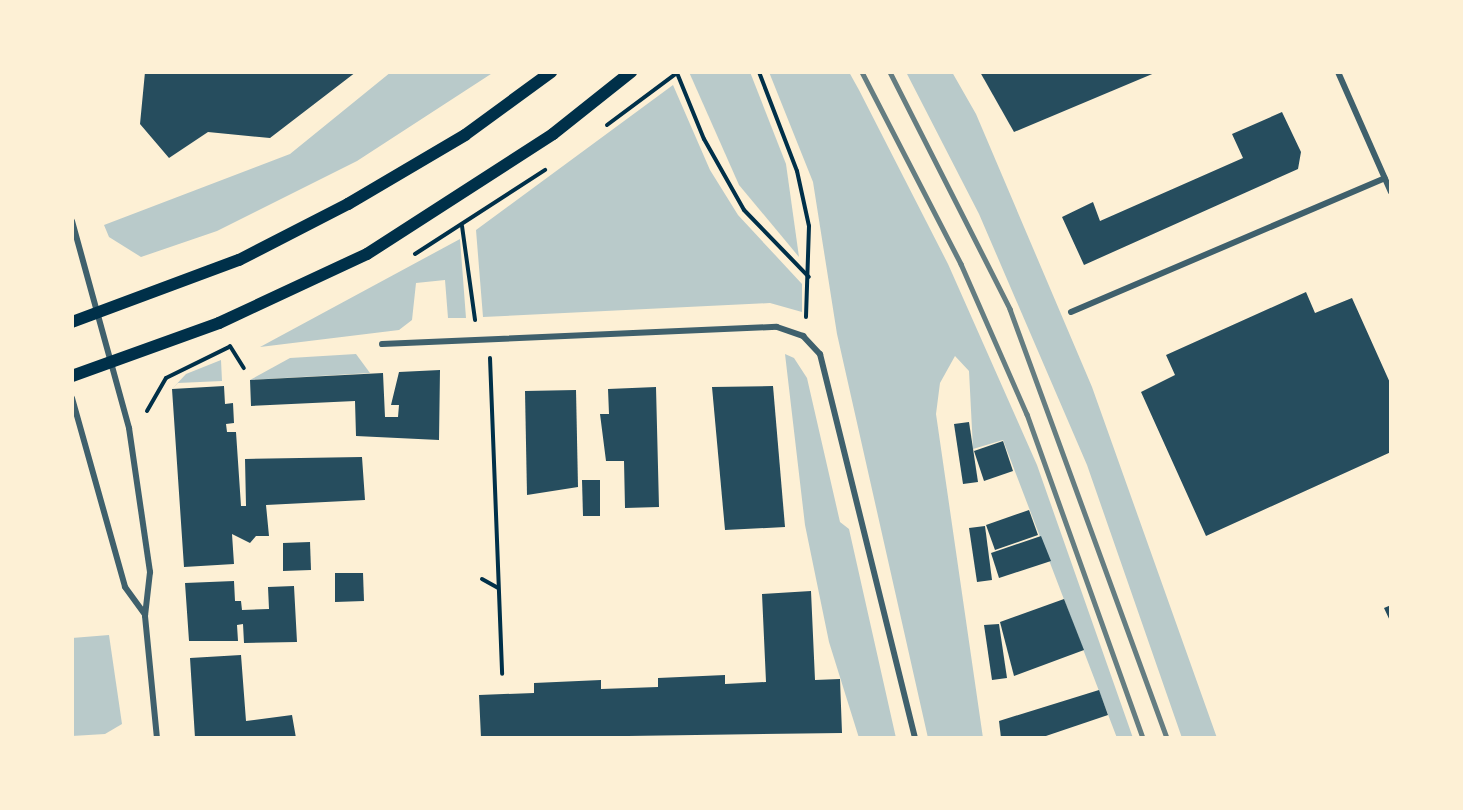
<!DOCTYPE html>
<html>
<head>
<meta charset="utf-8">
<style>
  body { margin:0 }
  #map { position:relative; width:1463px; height:810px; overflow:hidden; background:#fdf0d5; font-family:"Fira Sans Condensed",sans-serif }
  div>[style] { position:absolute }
  .green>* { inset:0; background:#b9caca }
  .building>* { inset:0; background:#264d5e }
  .path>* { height:4px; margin:-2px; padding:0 2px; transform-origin:2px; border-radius:2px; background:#003049 }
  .minor>* { height:6px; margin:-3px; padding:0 3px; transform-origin:3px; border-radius:3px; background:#3f606c }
  .secondary>* { height:12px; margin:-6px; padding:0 6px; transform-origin:6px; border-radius:6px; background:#003049 }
  .rail>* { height:4.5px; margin:-2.25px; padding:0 2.25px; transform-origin:2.25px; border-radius:2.25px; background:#657d81 }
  span { translate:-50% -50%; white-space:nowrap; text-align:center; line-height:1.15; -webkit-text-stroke:6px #fdf0d5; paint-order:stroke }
  .frame { position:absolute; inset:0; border:74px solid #fdf0d5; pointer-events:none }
</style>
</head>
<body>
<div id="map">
  <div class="green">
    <div style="clip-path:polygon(391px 72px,494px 72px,357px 161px,217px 231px,141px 257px,109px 237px,104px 225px,290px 154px)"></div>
    <div style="clip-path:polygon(689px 72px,750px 72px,786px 164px,799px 257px,739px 185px)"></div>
    <div style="clip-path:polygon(769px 72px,849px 72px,859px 90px,948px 264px,1037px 465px,1133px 738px,1117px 738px,1003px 440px,973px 449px,969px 371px,955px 356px,940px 383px,936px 414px,983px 738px,928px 738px,837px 334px,813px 182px)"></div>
    <div style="clip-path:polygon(906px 72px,952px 72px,976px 114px,1092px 387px,1217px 738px,1182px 738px,1087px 465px,979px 214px)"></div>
    <div style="clip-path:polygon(673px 85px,710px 170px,738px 215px,802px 284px,802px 312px,770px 303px,483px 317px,476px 230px)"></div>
    <div style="clip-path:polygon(460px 239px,466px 318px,448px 318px,445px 280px,416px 283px,412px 320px,399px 330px,260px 347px)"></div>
    <div style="clip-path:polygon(356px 354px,370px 373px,250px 380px,290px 358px)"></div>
    <div style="clip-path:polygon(785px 354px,794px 358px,807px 378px,840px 522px,849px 529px,896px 738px,859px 738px,829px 642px,805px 525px)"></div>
    <div style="clip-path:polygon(221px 360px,222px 381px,178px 383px,172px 389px,186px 374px)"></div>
    <div style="clip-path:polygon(109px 635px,122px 724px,105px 734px,72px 736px,72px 638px)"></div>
  </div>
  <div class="building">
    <div style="clip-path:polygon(145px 72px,356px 72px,270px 138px,208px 132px,169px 158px,140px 124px)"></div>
    <div style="clip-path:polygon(980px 72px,1157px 72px,1014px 132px)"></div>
    <div style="clip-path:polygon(1282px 112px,1301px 152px,1298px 169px,1084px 265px,1062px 217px,1093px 202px,1100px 221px,1243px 158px,1232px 134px)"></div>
    <div style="clip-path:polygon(1306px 292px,1315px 313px,1352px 298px,1391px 385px,1391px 452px,1206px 536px,1141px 392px,1175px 375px,1166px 355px)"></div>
    <div style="clip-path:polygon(440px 370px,439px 440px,356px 436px,355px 401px,251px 406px,250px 380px,383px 373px,385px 417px,398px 417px,399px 405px,391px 405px,399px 372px)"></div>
    <div style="clip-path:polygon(224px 386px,225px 404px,233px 403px,234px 423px,226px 424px,227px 432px,236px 432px,241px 506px,246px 506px,245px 459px,362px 457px,365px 500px,266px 505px,269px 536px,256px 536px,250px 543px,232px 534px,234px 564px,184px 567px,172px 389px)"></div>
    <div style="clip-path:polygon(773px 386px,785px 527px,725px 530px,712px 387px)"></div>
    <div style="clip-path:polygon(656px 387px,659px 507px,625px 508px,624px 461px,606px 461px,600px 414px,609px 414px,608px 389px)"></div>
    <div style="clip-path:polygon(576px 390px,578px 487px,527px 495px,525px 391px)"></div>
    <div style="clip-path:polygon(969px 422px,978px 482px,963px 484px,954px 424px)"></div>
    <div style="clip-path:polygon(1003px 441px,1013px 471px,984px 481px,974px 451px)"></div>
    <div style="clip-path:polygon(582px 480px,600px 480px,600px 516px,583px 516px)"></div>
    <div style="clip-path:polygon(1029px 510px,1038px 535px,995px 550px,986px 525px)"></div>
    <div style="clip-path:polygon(985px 526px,992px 580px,977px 582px,969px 528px)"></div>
    <div style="clip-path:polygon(1041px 536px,1051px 561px,999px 578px,991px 553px)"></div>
    <div style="clip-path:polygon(310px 542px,311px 570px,283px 571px,283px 543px)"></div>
    <div style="clip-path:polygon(335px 573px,363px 573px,364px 601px,335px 602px)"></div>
    <div style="clip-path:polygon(234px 581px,235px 601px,241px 601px,242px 610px,269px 609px,268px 587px,294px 586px,297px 642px,244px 643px,243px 624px,237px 625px,238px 641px,189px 641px,185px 583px)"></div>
    <div style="clip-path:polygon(811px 591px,815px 680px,840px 679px,842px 733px,481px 738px,479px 695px,534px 693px,534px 683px,601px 680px,601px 689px,658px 687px,658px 678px,725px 675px,725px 684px,766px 682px,762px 594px)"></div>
    <div style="clip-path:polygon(1064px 599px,1084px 650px,1014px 676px,1000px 622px)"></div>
    <div style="clip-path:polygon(1391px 605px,1391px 623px,1384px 608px)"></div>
    <div style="clip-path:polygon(999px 624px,1007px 678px,992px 680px,984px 625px)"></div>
    <div style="clip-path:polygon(241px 655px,246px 721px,292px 715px,296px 738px,195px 738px,190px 658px)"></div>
    <div style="clip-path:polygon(1099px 690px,1108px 715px,1040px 738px,1001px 738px,999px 721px)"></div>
  </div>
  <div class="path">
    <div style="left:759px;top:72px;width:106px;rotate:69deg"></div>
    <div style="left:797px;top:171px;width:56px;rotate:77.7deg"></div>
    <div style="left:809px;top:226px;width:91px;rotate:91.9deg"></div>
    <div style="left:677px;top:73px;width:71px;rotate:67.8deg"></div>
    <div style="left:704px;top:139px;width:81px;rotate:60.6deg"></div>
    <div style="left:744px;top:210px;width:93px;rotate:45.9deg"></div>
    <div style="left:607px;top:125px;width:89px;rotate:-36.7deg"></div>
    <div style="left:462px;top:226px;width:95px;rotate:82.1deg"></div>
    <div style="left:415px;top:254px;width:155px;rotate:-32.9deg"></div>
    <div style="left:230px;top:346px;width:26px;rotate:58deg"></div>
    <div style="left:490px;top:358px;width:316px;rotate:87.8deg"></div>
    <div style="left:147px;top:411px;width:38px;rotate:-60deg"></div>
    <div style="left:166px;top:378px;width:70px;rotate:-26.2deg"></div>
    <div style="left:482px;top:579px;width:18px;rotate:29deg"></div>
  </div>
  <div class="minor">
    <div style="left:1338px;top:72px;width:131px;rotate:66.2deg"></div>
    <div style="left:72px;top:221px;width:215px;rotate:74.6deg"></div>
    <div style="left:129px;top:428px;width:146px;rotate:81.7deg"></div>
    <div style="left:150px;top:572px;width:44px;rotate:96.5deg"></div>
    <div style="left:145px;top:616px;width:123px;rotate:84.4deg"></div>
    <div style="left:1071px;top:312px;width:341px;rotate:-23.1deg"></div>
    <div style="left:382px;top:344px;width:395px;rotate:-2.5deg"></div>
    <div style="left:777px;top:327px;width:28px;rotate:19deg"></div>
    <div style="left:803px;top:336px;width:25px;rotate:47deg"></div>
    <div style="left:820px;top:354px;width:396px;rotate:76.1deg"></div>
    <div style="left:72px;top:398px;width:196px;rotate:74.3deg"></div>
    <div style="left:125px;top:587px;width:34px;rotate:54deg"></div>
  </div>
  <div class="secondary">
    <div style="left:72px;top:322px;width:178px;rotate:-20.4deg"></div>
    <div style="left:239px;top:260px;width:123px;rotate:-27.2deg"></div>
    <div style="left:348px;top:204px;width:136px;rotate:-30.5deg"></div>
    <div style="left:465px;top:135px;width:107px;rotate:-36.2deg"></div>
    <div style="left:72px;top:376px;width:156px;rotate:-19.8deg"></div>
    <div style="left:219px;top:323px;width:163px;rotate:-25deg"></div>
    <div style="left:367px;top:254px;width:221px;rotate:-32.8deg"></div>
    <div style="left:553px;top:134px;width:100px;rotate:-38.5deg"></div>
  </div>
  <div class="rail">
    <div style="left:862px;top:72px;width:216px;rotate:62.7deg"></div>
    <div style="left:961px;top:264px;width:164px;rotate:66.3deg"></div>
    <div style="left:1027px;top:414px;width:344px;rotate:70.3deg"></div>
    <div style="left:890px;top:72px;width:266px;rotate:63.1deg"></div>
    <div style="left:1010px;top:309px;width:457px;rotate:69.9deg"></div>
  </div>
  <div class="frame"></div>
</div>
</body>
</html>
